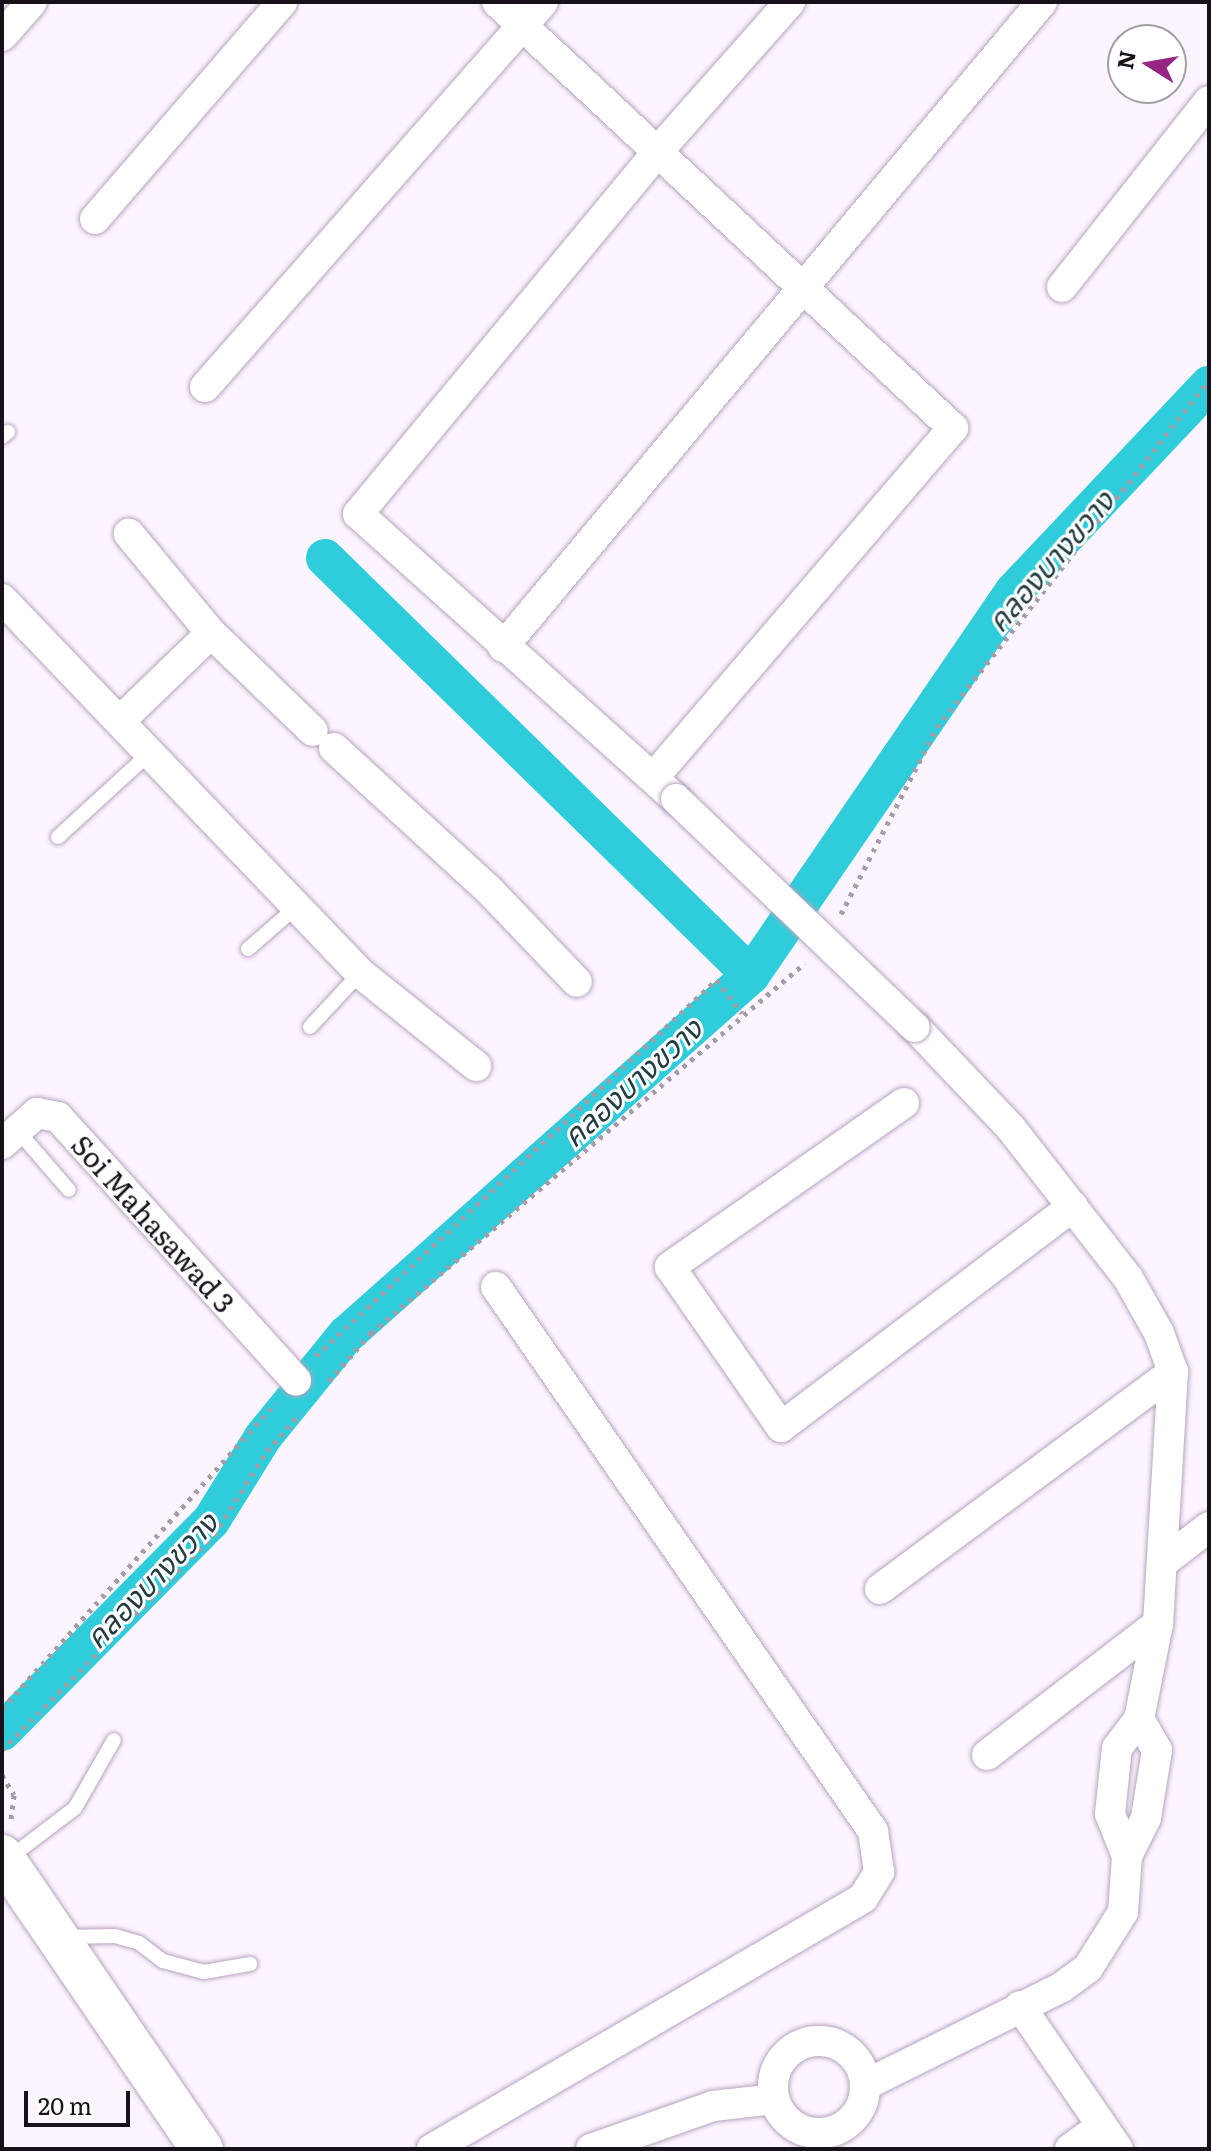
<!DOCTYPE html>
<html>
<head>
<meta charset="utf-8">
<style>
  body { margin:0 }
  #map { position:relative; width:1211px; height:2151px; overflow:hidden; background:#fcf4fe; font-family:Literata,"Noto Sans Thai",serif }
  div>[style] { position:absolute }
  .canal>* { height:38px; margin:-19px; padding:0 19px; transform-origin:19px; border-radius:19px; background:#2fcddb }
  .path>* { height:5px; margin-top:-2.5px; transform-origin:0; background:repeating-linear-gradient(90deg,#a49da7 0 4px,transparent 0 10px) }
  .roads { filter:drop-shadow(0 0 2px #b6a5bd) drop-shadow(0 0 2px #b6a5bd) }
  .lane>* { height:14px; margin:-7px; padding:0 7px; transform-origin:7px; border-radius:7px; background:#fff }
  .street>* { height:30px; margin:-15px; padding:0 15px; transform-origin:15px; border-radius:15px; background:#fff }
  .street>.ring { margin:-15px; padding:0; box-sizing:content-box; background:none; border:30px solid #fff; border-radius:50% }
  .secondary>* { height:42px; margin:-21px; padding:0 21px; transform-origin:21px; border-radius:21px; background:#fff }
  .bridges { filter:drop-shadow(0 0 2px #b6a5bd) drop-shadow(0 0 2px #b6a5bd) }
  .street-bridge>* { height:30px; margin:-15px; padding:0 15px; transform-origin:15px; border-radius:15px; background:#fff }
  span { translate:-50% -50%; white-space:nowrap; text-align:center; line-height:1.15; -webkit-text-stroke:6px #fff; paint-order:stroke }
  .street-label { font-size:28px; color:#17111a }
  .water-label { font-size:30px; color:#233c3f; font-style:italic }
  .frame { position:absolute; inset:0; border:4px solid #17111a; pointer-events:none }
  .north { position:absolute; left:1107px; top:24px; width:80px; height:80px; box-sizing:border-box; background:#fff; border:2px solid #a2a0a3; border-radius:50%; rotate:281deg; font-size:22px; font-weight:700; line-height:32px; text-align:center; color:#17111a }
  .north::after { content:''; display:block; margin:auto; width:28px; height:36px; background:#962583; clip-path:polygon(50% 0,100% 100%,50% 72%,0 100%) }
  .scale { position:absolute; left:24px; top:2091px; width:106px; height:36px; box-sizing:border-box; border:4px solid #17111a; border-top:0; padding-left:10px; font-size:24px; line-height:28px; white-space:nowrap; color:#17111a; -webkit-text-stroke:6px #fff; paint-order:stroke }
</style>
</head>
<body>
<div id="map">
  <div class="canal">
    <div style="left:325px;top:558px;width:596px;rotate:44.39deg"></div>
    <div style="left:2px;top:1732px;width:297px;rotate:-45.3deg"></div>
    <div style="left:211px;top:1521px;width:99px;rotate:-58.2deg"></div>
    <div style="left:263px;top:1437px;width:132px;rotate:-50.9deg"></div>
    <div style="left:346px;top:1335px;width:542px;rotate:-41.63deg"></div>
    <div style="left:751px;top:975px;width:465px;rotate:-55.6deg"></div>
    <div style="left:1014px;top:591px;width:284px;rotate:-46.6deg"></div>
  </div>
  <div class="path">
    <div style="left:841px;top:914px;width:210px;rotate:-62.8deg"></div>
    <div style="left:937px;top:727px;width:441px;rotate:-51.9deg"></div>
    <div style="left:316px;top:1356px;width:549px;rotate:-43.23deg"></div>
    <div style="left:716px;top:980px;width:42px;rotate:51.8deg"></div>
    <div style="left:329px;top:1381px;width:64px;rotate:-48.8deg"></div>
    <div style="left:371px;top:1333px;width:570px;rotate:-40.45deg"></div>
    <div style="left:2px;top:1709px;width:411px;rotate:-48.2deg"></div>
    <div style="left:2px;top:1750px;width:302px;rotate:-45.4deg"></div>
    <div style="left:214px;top:1535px;width:99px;rotate:-57.8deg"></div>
    <div style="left:267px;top:1451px;width:51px;rotate:-48.2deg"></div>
    <div style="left:2px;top:1775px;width:23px;rotate:59deg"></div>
    <div style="left:14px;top:1795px;width:26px;rotate:97deg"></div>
  </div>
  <div class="roads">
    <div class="lane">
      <div style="left:2px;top:437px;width:8px;rotate:-40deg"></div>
      <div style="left:58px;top:837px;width:127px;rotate:-42.5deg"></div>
      <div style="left:248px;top:949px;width:62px;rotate:-41.1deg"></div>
      <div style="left:310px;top:1027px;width:74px;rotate:-47.2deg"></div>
      <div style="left:17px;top:1130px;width:79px;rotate:49.1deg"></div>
      <div style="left:8px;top:1859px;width:84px;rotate:-37.3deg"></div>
      <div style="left:75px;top:1808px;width:78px;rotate:-60.2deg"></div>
      <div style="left:64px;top:1937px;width:51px;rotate:-1.1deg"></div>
      <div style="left:115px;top:1936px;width:25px;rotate:16deg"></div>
      <div style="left:139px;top:1943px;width:30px;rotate:37deg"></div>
      <div style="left:163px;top:1961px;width:42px;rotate:15deg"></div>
      <div style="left:204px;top:1972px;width:47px;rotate:-9.9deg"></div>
    </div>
    <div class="street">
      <div style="left:497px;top:2px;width:624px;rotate:43.05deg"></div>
      <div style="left:953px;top:428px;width:460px;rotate:130.6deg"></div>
      <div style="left:2px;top:36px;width:45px;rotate:-48.6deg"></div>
      <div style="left:95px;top:219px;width:286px;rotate:-49.2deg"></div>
      <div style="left:1062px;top:287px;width:237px;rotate:-51.7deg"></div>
      <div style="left:205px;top:387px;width:512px;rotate:-48.72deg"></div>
      <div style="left:2px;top:599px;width:518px;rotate:46.25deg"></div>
      <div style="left:360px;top:973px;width:149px;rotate:38.7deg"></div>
      <div style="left:211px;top:633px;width:141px;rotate:43.9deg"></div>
      <div style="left:503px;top:647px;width:841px;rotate:-50.12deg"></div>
      <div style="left:121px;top:720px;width:125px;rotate:-44deg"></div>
      <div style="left:211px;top:633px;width:129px;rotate:-129.6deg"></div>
      <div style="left:334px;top:748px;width:210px;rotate:42.5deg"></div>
      <div style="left:489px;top:890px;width:127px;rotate:46.3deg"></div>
      <div style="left:676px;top:799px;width:427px;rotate:-138.1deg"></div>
      <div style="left:358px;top:514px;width:472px;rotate:-50.4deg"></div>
      <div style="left:659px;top:150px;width:198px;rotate:-48.5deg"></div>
      <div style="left:915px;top:1027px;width:138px;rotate:46.5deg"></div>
      <div style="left:1010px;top:1127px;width:192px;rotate:52deg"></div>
      <div style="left:1128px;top:1278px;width:63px;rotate:60.6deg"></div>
      <div style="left:1159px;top:1333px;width:41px;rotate:70.3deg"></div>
      <div style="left:1173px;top:1372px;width:252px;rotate:93.4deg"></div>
      <div style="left:1158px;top:1624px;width:97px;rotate:101.3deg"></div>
      <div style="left:1139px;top:1719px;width:36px;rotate:127deg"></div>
      <div style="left:1117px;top:1748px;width:66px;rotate:96.1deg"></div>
      <div style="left:1110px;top:1814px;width:45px;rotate:68deg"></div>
      <div style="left:904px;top:1103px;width:286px;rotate:145deg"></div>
      <div style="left:670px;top:1267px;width:195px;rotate:55.2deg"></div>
      <div style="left:781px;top:1427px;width:366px;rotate:-37.1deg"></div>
      <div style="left:2px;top:1144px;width:47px;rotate:-41.5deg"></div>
      <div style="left:37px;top:1113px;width:21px;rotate:11deg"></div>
      <div style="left:58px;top:1117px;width:355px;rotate:47.9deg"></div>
      <div style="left:1162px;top:1563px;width:59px;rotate:-37.5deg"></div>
      <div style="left:880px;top:1589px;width:365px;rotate:-36.5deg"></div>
      <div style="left:987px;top:1755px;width:215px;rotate:-37.5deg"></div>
      <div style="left:1020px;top:2006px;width:173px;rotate:55.6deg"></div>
      <div class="ring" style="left:773px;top:2041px;width:62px;height:62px"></div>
      <div style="left:865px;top:2085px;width:220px;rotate:-26.4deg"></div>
      <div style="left:1062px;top:1987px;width:32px;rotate:-36deg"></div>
      <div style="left:1088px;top:1968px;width:66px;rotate:-58deg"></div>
      <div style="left:1123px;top:1912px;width:56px;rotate:-85.9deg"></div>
      <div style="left:1127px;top:1856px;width:42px;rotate:-63.4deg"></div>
      <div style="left:1146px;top:1818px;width:69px;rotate:-80.8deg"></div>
      <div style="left:1157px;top:1750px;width:36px;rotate:-120deg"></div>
      <div style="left:432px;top:2149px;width:499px;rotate:-30.2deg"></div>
      <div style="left:863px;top:1898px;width:31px;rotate:-58deg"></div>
      <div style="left:879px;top:1872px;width:41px;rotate:-98.3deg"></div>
      <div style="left:873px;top:1831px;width:662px;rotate:-124.72deg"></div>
      <div style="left:591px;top:2149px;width:129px;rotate:-19.4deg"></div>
      <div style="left:713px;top:2106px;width:61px;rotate:-6.5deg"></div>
      <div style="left:1070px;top:2149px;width:39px;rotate:-36deg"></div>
    </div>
    <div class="secondary">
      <div style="left:2px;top:1856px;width:355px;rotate:55.7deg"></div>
    </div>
  </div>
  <div class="bridges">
    <div class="street-bridge">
      <div style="left:676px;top:799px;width:330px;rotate:43.7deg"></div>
    </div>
  </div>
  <div class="street-label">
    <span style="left:154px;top:1223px;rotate:48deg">Soi Mahasawad 3</span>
  </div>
  <div class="water-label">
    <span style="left:1049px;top:560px;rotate:-49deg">คลองบางขวาง</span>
    <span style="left:631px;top:1081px;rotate:-42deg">คลองบางขวาง</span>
    <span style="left:150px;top:1579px;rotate:-46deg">คลองบางขวาง</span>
  </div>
  <div class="frame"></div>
  <div class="north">N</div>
  <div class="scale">20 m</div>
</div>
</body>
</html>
